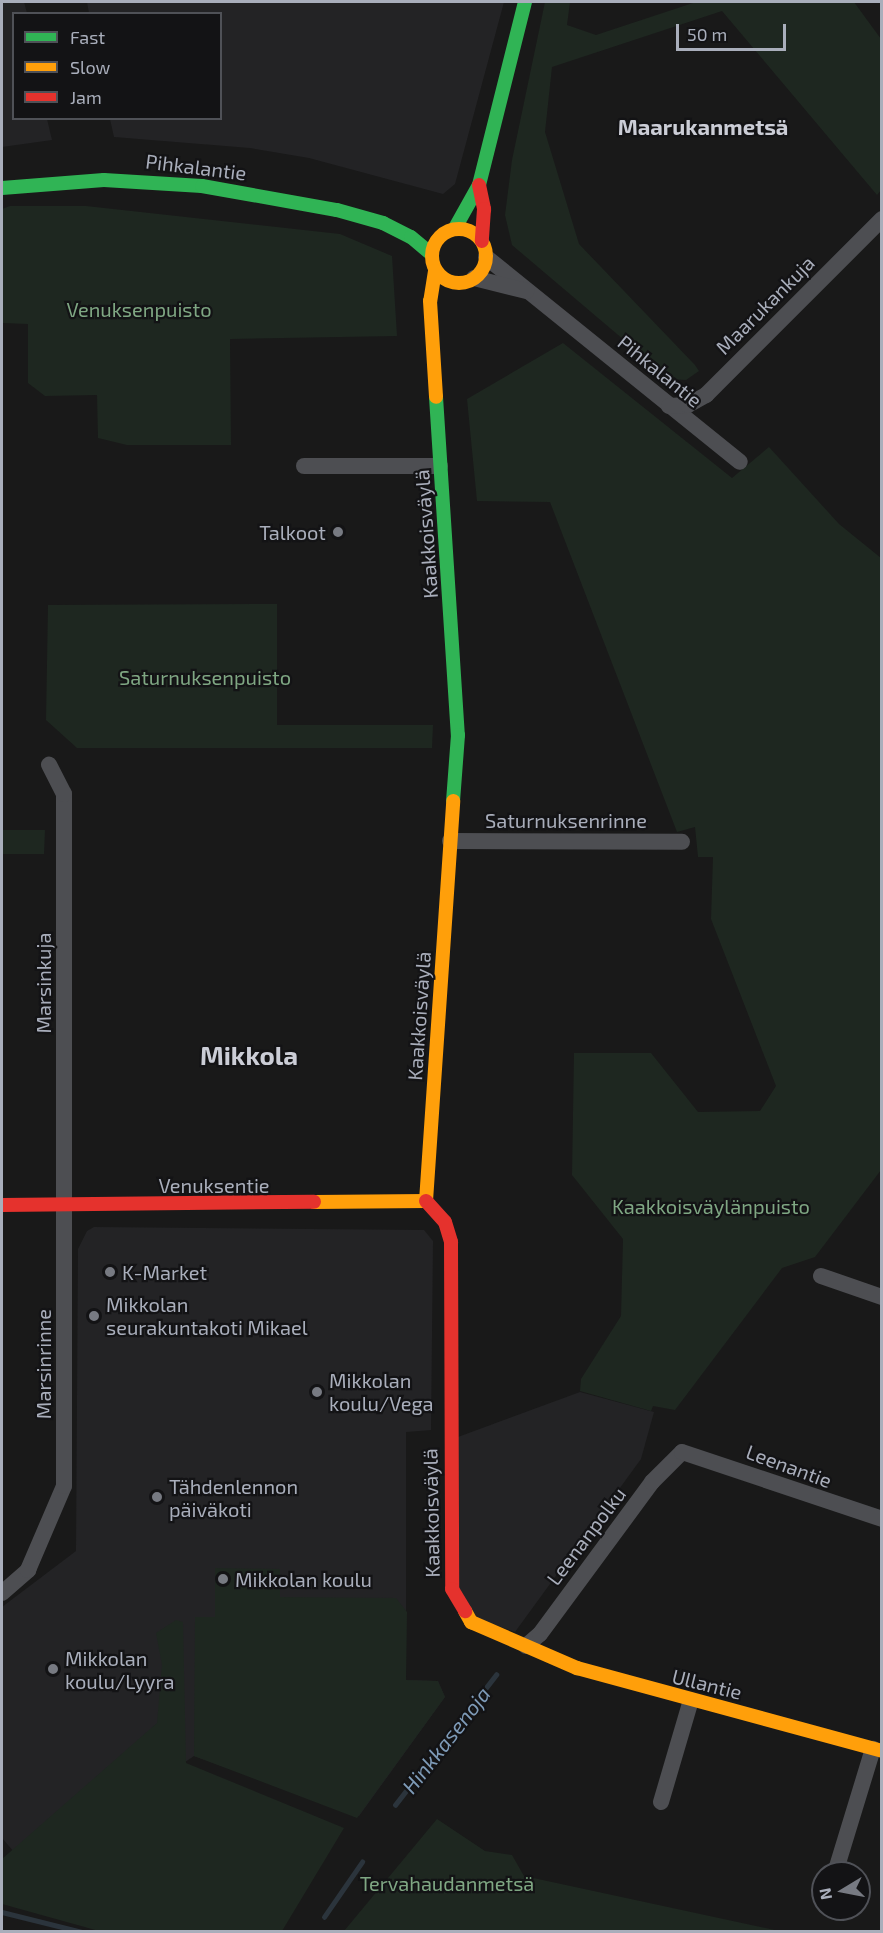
<!DOCTYPE html>
<html>
<head>
<meta charset="utf-8">
<style>
  body { margin:0 }
  #map { position:relative; width:883px; height:1933px; overflow:hidden; background:#191919; font-family:"Exo 2",sans-serif }
  div>[style] { position:absolute }
  .built>* { inset:0; background:#232325 }
  .green>* { inset:0; background:#1e2720 }
  .stream>* { height:4.5px; margin:-2.25px; padding:0 2.25px; transform-origin:2.25px; border-radius:2.25px; background:#2b343c }
  .street>* { height:16px; margin:-8px; padding:0 8px; transform-origin:8px; border-radius:8px; background:#4d4e52 }
  .fast>* { height:14px; margin:-7px; padding:0 7px; transform-origin:7px; border-radius:7px; background:#30b455 }
  .slow>* { height:14px; margin:-7px; padding:0 7px; transform-origin:7px; border-radius:7px; background:#ff9f0a }
  .slow>.ring { margin:-7px; padding:0; box-sizing:content-box; background:none; border:14px solid #ff9f0a; border-radius:50% }
  .jam>* { height:14px; margin:-7px; padding:0 7px; transform-origin:7px; border-radius:7px; background:#e5322d }
  .dots>* { width:16px; height:16px; translate:-50% -50%; box-sizing:border-box; border:3px solid #131315; border-radius:50% }
  span { translate:-50% -50%; white-space:nowrap; text-align:center; line-height:1.15; -webkit-text-stroke:4.5px #131315; paint-order:stroke }
  .street-label { font-size:20px; color:#a9aebb }
  .park-label { font-size:20px; color:#7fa783 }
  .poi-label { font-size:20px; color:#a9aebb }
  .right { translate:-100% -50%; text-align:right }
  .left { translate:0 -50%; text-align:left }
  .water-label { font-size:21px; color:#7e9bb8; font-style:italic }
  .quarter-label { font-size:22px; color:#cbcdd6; font-weight:700 }
  .district-label { font-size:26px; color:#cbcdd6; font-weight:700 }
  .frame { position:absolute; inset:0; border:3px solid #a9aebb; pointer-events:none }
  .legend { position:absolute; left:12px; top:12px; width:210px; height:108px; box-sizing:border-box; background:#131315; border:2px solid #4f5157; margin:0; padding:8px 10px; list-style:none; font-size:18px; color:#a9aebb }
  .legend li { display:flex; align-items:center; gap:12px; height:30px }
  .legend b { width:30px; border:2px solid #4f5157 }
  .north { position:absolute; left:811px; top:1861px; width:60px; height:60px; box-sizing:border-box; background:#131315; border:2px solid #4f5157; border-radius:50%; rotate:260deg; font-size:16px; font-weight:700; line-height:24px; text-align:center; color:#a9aebb }
  .north::after { content:''; display:block; margin:auto; width:21px; height:27px; background:#777a82; clip-path:polygon(50% 0,100% 100%,50% 72%,0 100%) }
  .scale { position:absolute; left:676px; top:24px; width:110px; height:27px; box-sizing:border-box; border:3px solid #a9aebb; border-top:0; padding-left:8px; font-size:18px; line-height:21px; white-space:nowrap; color:#a9aebb; -webkit-text-stroke:4px #131315; paint-order:stroke }
</style>
</head>
<body>
<div id="map">
  <div class="built">
    <div style="clip-path:polygon(2px 2px,24px 2px,27px 13px,14px 14px,14px 118px,47px 119px,52px 140px,2px 147px)"></div>
    <div style="clip-path:polygon(87px 2px,504px 2px,455px 184px,443px 194px,309px 158px,250px 148px,114px 137px,110px 119px,220px 118px,220px 14px,89px 13px)"></div>
    <div style="clip-path:polygon(94px 1227px,424px 1230px,433px 1241px,431px 1430px,406px 1432px,406px 1680px,438px 1681px,445px 1697px,359px 1816px,194px 1756px,151px 1785px,44px 1887px,2px 1838px,2px 1607px,76px 1551px,78px 1249px,87px 1231px)"></div>
    <div style="clip-path:polygon(580px 1392px,654px 1412px,641px 1459px,515px 1632px,475px 1618px,459px 1591px,458px 1437px)"></div>
  </div>
  <div class="green">
    <div style="clip-path:polygon(545px 2px,570px 2px,567px 25px,596px 35px,696px 2px,854px 2px,881px 39px,882px 189px,877px 195px,722px 11px,552px 67px,545px 132px,579px 244px,695px 365px,699px 371px,686px 380px,670px 379px,512px 245px,505px 215px,512px 160px)"></div>
    <div style="clip-path:polygon(10px 206px,86px 206px,340px 234px,392px 256px,397px 336px,230px 339px,231px 445px,127px 445px,98px 438px,97px 395px,45px 396px,28px 383px,28px 324px,2px 323px,2px 209px)"></div>
    <div style="clip-path:polygon(563px 343px,732px 478px,769px 447px,839px 524px,881px 558px,881px 1170px,815px 1257px,782px 1268px,675px 1410px,653px 1406px,651px 1411px,580px 1391px,581px 1379px,621px 1316px,623px 1239px,572px 1175px,574px 1053px,651px 1053px,698px 1112px,760px 1111px,776px 1086px,711px 919px,713px 857px,698px 857px,695px 827px,677px 832px,550px 502px,477px 501px,467px 399px)"></div>
    <div style="clip-path:polygon(277px 604px,277px 725px,433px 725px,432px 748px,77px 748px,46px 720px,48px 605px)"></div>
    <div style="clip-path:polygon(2px 830px,45px 830px,44px 854px,2px 854px)"></div>
    <div style="clip-path:polygon(215px 1568px,280px 1569px,280px 1597px,396px 1598px,407px 1612px,406px 1680px,438px 1681px,445px 1697px,357px 1818px,194px 1756px,195px 1617px,215px 1617px)"></div>
    <div style="clip-path:polygon(176px 1620px,183px 1622px,186px 1763px,344px 1828px,282px 1931px,99px 1931px,2px 1904px,2px 1859px,157px 1723px,162px 1665px,156px 1633px)"></div>
    <div style="clip-path:polygon(437px 1819px,485px 1851px,512px 1855px,524px 1876px,779px 1931px,344px 1931px)"></div>
  </div>
  <div class="stream">
    <div style="left:395px;top:1805px;width:165px;rotate:-52.2deg"></div>
    <div style="left:2px;top:1912px;width:82px;rotate:14deg"></div>
    <div style="left:324px;top:1917px;width:67px;rotate:-55.4deg"></div>
  </div>
  <div class="street">
    <div style="left:486px;top:257px;width:326px;rotate:38.9deg"></div>
    <div style="left:474px;top:278px;width:54px;rotate:14deg"></div>
    <div style="left:669px;top:406px;width:19px;rotate:-3deg"></div>
    <div style="left:688px;top:405px;width:21px;rotate:-29deg"></div>
    <div style="left:706px;top:395px;width:249px;rotate:-45deg"></div>
    <div style="left:304px;top:466px;width:136px"></div>
    <div style="left:450px;top:841px;width:232px;rotate:0.2deg"></div>
    <div style="left:821px;top:1276px;width:65px;rotate:19deg"></div>
    <div style="left:2px;top:1593px;width:35px;rotate:-41deg"></div>
    <div style="left:28px;top:1570px;width:91px;rotate:-66.8deg"></div>
    <div style="left:64px;top:1486px;width:692px;rotate:-90deg"></div>
    <div style="left:64px;top:794px;width:33px;rotate:-117deg"></div>
    <div style="left:526px;top:1646px;width:18px;rotate:-41deg"></div>
    <div style="left:540px;top:1634px;width:189px;rotate:-53.6deg"></div>
    <div style="left:652px;top:1482px;width:42px;rotate:-45deg"></div>
    <div style="left:682px;top:1452px;width:211px;rotate:18.5deg"></div>
    <div style="left:661px;top:1802px;width:106px;rotate:-73.6deg"></div>
    <div style="left:835px;top:1873px;width:130px;rotate:-73deg"></div>
  </div>
  <div class="fast">
    <div style="left:2px;top:188px;width:102px;rotate:-4.5deg"></div>
    <div style="left:104px;top:180px;width:98px;rotate:3.5deg"></div>
    <div style="left:202px;top:186px;width:137px;rotate:10.1deg"></div>
    <div style="left:337px;top:210px;width:48px;rotate:15.8deg"></div>
    <div style="left:383px;top:223px;width:31px;rotate:27deg"></div>
    <div style="left:411px;top:237px;width:26px;rotate:40deg"></div>
    <div style="left:455px;top:228px;width:49px;rotate:-60.8deg"></div>
    <div style="left:479px;top:185px;width:189px;rotate:-75.9deg"></div>
    <div style="left:436px;top:397px;width:339px;rotate:86.3deg"></div>
    <div style="left:458px;top:735px;width:66px;rotate:94.3deg"></div>
  </div>
  <div class="slow">
    <div class="ring" style="left:432px;top:229px;width:40px;height:40px"></div>
    <div style="left:435px;top:271px;width:30px;rotate:99deg"></div>
    <div style="left:430px;top:301px;width:96px;rotate:86.4deg"></div>
    <div style="left:426px;top:1201px;width:401px;rotate:-86.1deg"></div>
    <div style="left:314px;top:1202px;width:112px;rotate:-0.5deg"></div>
    <div style="left:465px;top:1611px;width:13px;rotate:61deg"></div>
    <div style="left:471px;top:1622px;width:116px;rotate:23.5deg"></div>
    <div style="left:577px;top:1668px;width:316px;rotate:15.2deg"></div>
  </div>
  <div class="jam">
    <div style="left:479px;top:185px;width:25px;rotate:78deg"></div>
    <div style="left:484px;top:209px;width:32px;rotate:94deg"></div>
    <div style="left:426px;top:1201px;width:28px;rotate:48deg"></div>
    <div style="left:445px;top:1222px;width:21px;rotate:73deg"></div>
    <div style="left:451px;top:1242px;width:347px;rotate:89.8deg"></div>
    <div style="left:452px;top:1589px;width:26px;rotate:59deg"></div>
    <div style="left:2px;top:1205px;width:312px;rotate:-0.6deg"></div>
  </div>
  <div class="dots">
    <div style="left:338px;top:532px;background:#777a82"></div>
    <div style="left:110px;top:1272px;background:#777a82"></div>
    <div style="left:94px;top:1316px;background:#777a82"></div>
    <div style="left:317px;top:1392px;background:#777a82"></div>
    <div style="left:157px;top:1497px;background:#777a82"></div>
    <div style="left:223px;top:1579px;background:#777a82"></div>
    <div style="left:53px;top:1669px;background:#777a82"></div>
  </div>
  <div class="street-label">
    <span style="left:196px;top:167px;rotate:7deg">Pihkalantie</span>
    <span style="left:765px;top:305px;rotate:-45deg">Maarukankuja</span>
    <span style="left:660px;top:371px;rotate:39deg">Pihkalantie</span>
    <span style="left:426px;top:534px;rotate:-94deg">Kaakkoisväylä</span>
    <span style="left:566px;top:820px">Saturnuksenrinne</span>
    <span style="left:43px;top:983px;rotate:-90deg">Marsinkuja</span>
    <span style="left:419px;top:1016px;rotate:-86deg">Kaakkoisväylä</span>
    <span style="left:214px;top:1185px">Venuksentie</span>
    <span style="left:43px;top:1364px;rotate:-90deg">Marsinrinne</span>
    <span style="left:789px;top:1466px;rotate:20deg">Leenantie</span>
    <span style="left:431px;top:1513px;rotate:-91deg">Kaakkoisväylä</span>
    <span style="left:586px;top:1536px;rotate:-53deg">Leenanpolku</span>
    <span style="left:707px;top:1684px;rotate:14deg">Ullantie</span>
  </div>
  <div class="park-label">
    <span style="left:139px;top:309px">Venuksenpuisto</span>
    <span style="left:205px;top:677px">Saturnuksenpuisto</span>
    <span style="left:711px;top:1206px">Kaakkoisväylänpuisto</span>
    <span style="left:447px;top:1883px">Tervahaudanmetsä</span>
  </div>
  <div class="poi-label">
    <span class="right" style="left:326px;top:532px">Talkoot</span>
    <span class="left" style="left:122px;top:1272px">K-Market</span>
    <span class="left" style="left:106px;top:1316px">Mikkolan<br>seurakuntakoti Mikael</span>
    <span class="left" style="left:329px;top:1392px">Mikkolan<br>koulu/Vega</span>
    <span class="left" style="left:169px;top:1498px">Tähdenlennon<br>päiväkoti</span>
    <span class="left" style="left:235px;top:1579px">Mikkolan koulu</span>
    <span class="left" style="left:65px;top:1670px">Mikkolan<br>koulu/Lyyra</span>
  </div>
  <div class="water-label">
    <span style="left:446px;top:1740px;rotate:-52deg">Hinkkasenoja</span>
  </div>
  <div class="quarter-label">
    <span style="left:703px;top:127px">Maarukanmetsä</span>
  </div>
  <div class="district-label">
    <span style="left:249px;top:1055px">Mikkola</span>
  </div>
  <div class="frame"></div>
  <ul class="legend">
  <li><b style="height:8px;background:#30b455"></b>Fast</li>
  <li><b style="height:8px;background:#ff9f0a"></b>Slow</li>
  <li><b style="height:8px;background:#e5322d"></b>Jam</li>
  </ul>
  <div class="north">N</div>
  <div class="scale">50 m</div>
</div>
</body>
</html>
